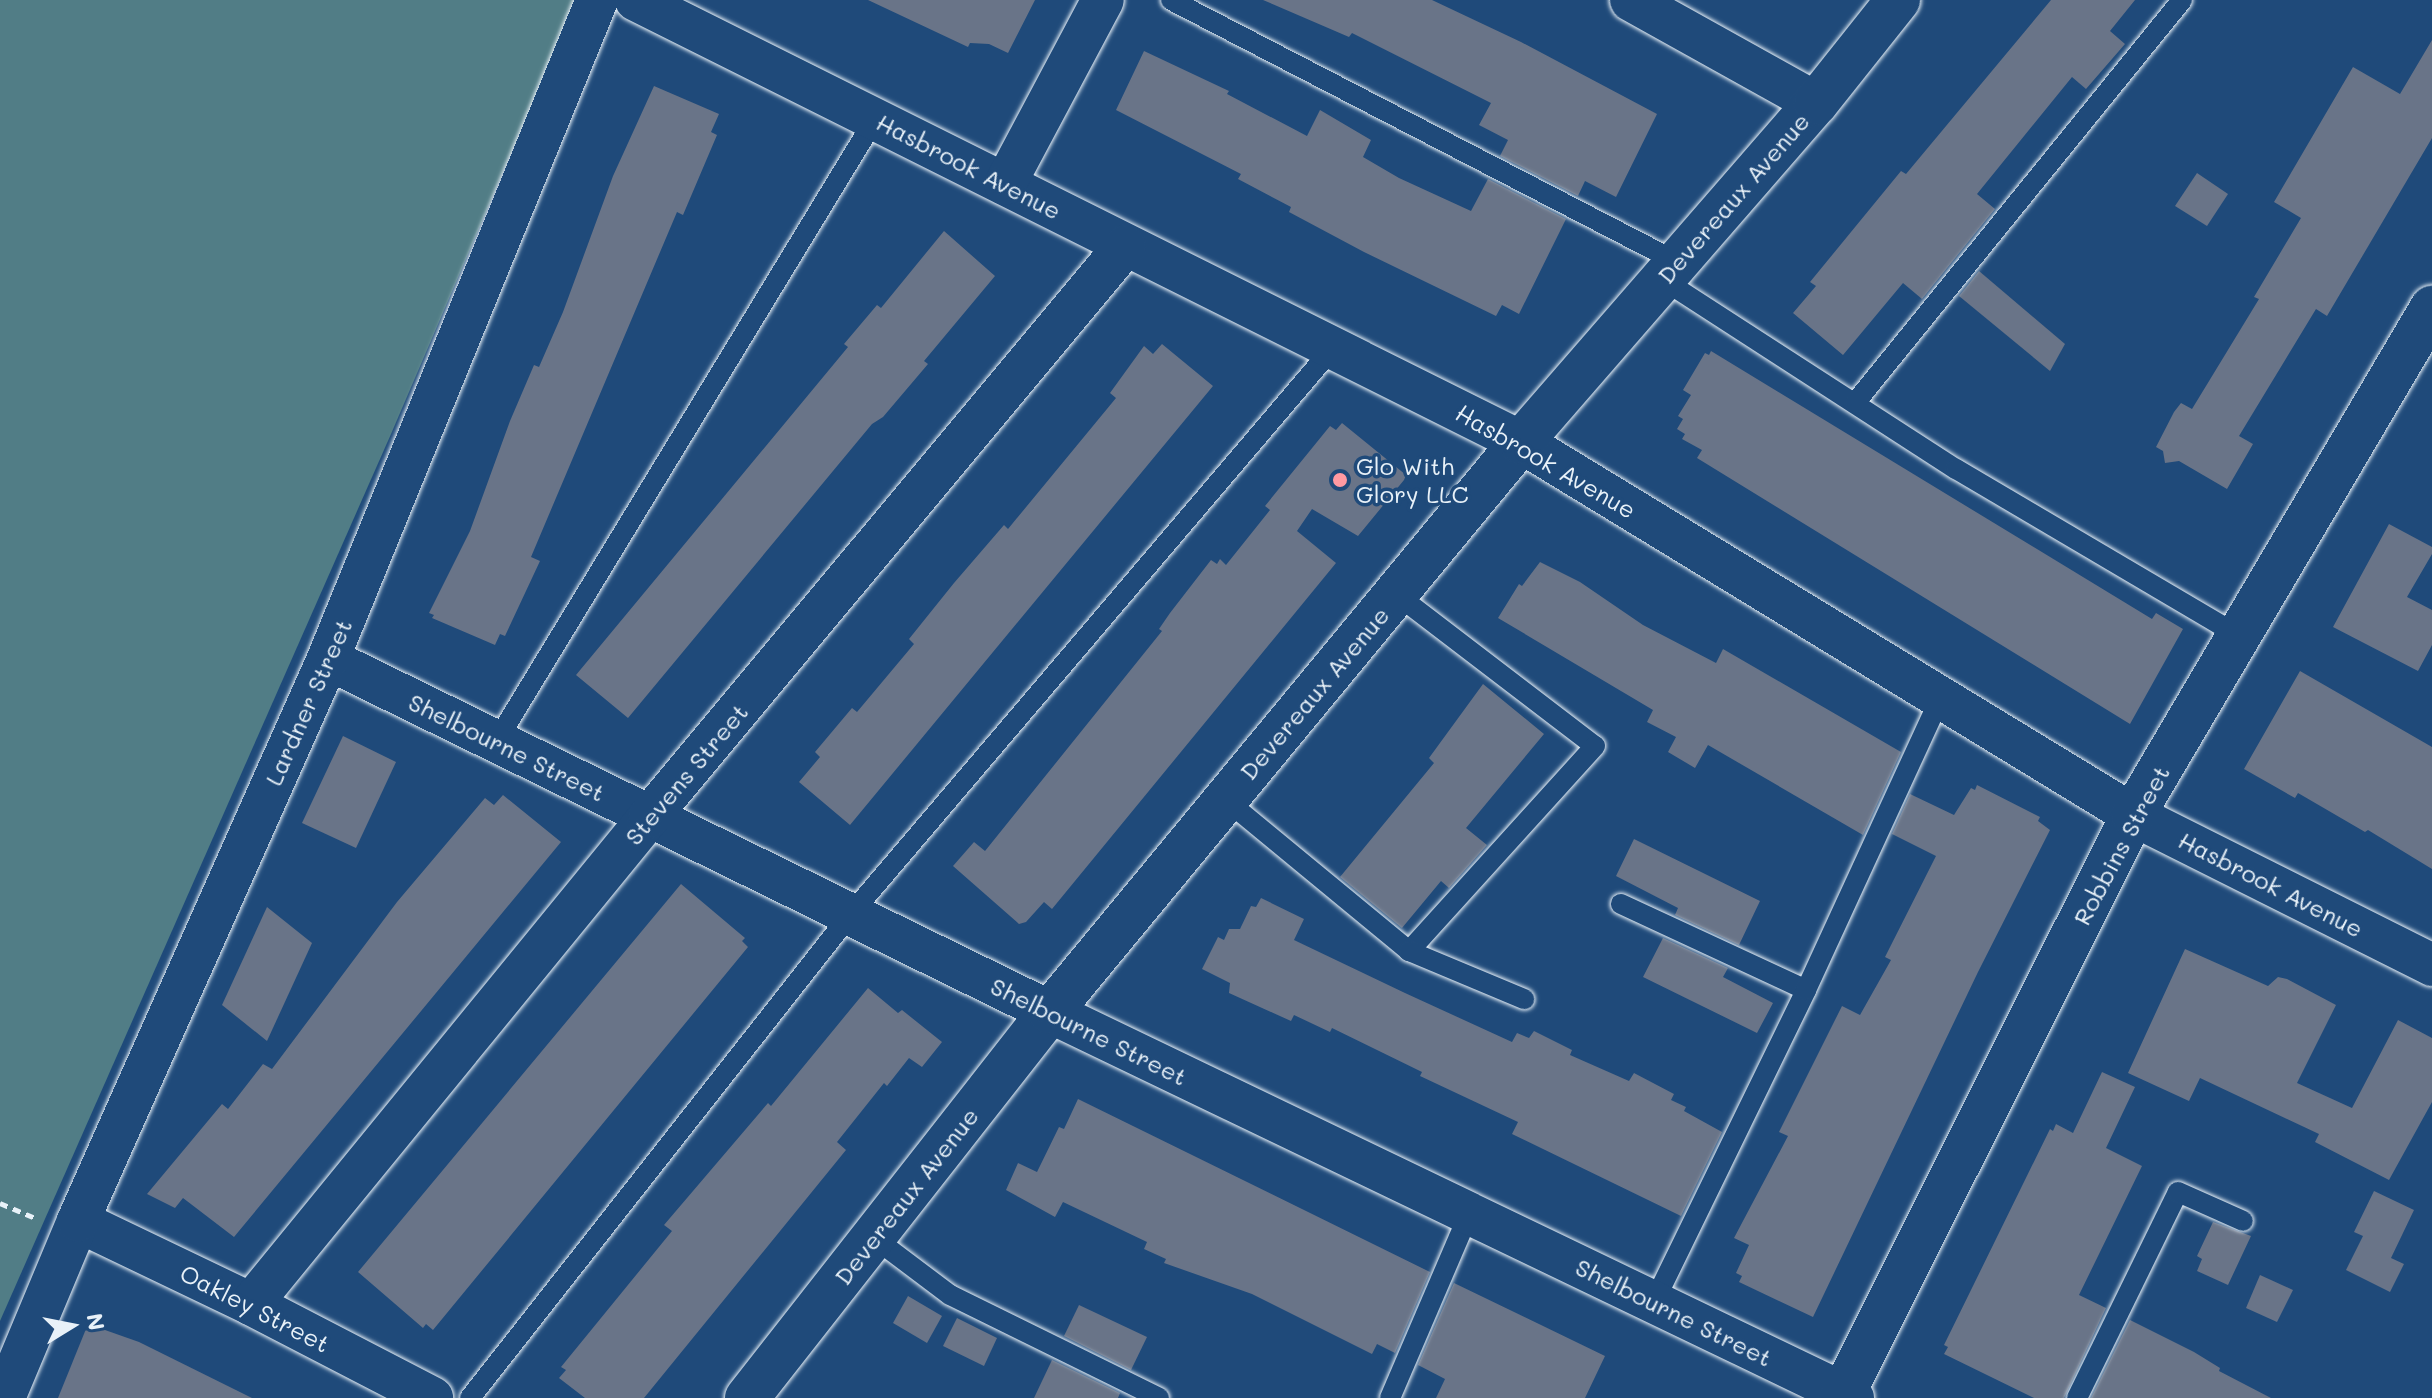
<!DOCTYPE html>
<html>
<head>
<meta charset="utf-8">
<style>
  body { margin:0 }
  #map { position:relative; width:2432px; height:1398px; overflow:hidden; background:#1f4a7a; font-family:Mali,sans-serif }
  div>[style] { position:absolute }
  .green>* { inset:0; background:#517d86 }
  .building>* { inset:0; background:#697488 }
  .path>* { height:5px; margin-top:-2.5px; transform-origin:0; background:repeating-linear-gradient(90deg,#e8f1f8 0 8px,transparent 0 14px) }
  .roads { filter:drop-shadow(0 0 2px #e8f1f8) drop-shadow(0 0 2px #e8f1f8) }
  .lane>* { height:20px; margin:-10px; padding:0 10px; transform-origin:10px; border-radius:10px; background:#1f4a7a }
  .street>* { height:42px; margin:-21px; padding:0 21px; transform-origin:21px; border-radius:21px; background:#1f4a7a }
  .secondary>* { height:44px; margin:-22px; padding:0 22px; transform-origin:22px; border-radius:22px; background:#1f4a7a }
  .dots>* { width:22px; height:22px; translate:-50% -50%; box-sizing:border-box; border:4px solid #1f4a7a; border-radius:50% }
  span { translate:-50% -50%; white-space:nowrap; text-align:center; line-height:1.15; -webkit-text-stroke:7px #1f4a7a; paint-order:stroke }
  .street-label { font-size:24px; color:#e8f1f8 }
  .poi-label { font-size:24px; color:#e8f1f8 }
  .left { translate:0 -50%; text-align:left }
  .north { position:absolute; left:32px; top:1286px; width:80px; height:80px; -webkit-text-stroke:6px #1f4a7a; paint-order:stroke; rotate:80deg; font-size:22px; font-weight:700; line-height:32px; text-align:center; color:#e8f1f8 }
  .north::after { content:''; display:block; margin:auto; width:28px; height:36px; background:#e8f1f8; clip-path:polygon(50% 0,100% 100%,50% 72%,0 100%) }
</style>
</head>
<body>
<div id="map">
  <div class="green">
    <div style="clip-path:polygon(0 0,577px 0,391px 434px,0 1321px)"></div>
  </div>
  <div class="building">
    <div style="clip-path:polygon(868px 0,1035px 0,1008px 53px,989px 44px,970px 43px,968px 47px)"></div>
    <div style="clip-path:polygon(1263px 0,1432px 0,1521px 42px,1657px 114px,1616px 197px,1585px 181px,1578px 196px,1500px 156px,1508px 140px,1479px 125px,1491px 103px,1352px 33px,1349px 37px)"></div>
    <div style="clip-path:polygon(2051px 0,2135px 0,2110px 31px,2125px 44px,2086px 89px,2072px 77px,1977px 194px,1995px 209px,1922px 299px,1903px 283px,1843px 355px,1793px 313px,1816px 286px,1810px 282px,1901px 171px,1906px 174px)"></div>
    <div style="clip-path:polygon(2432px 40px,2432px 138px,2327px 316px,2316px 309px,2239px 436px,2253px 444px,2227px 489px,2179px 461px,2165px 463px,2163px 451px,2156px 447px,2174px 412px,2181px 403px,2192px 409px,2259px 299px,2254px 297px,2301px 218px,2274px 202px,2353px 67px,2400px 94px)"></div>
    <div style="clip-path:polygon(1144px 51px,1229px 91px,1227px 94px,1307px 136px,1320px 110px,1371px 140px,1363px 157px,1399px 178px,1471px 211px,1488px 179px,1566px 219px,1519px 314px,1502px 305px,1496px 316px,1364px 252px,1289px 212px,1291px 207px,1238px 179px,1241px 174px,1116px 110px)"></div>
    <div style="clip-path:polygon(654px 86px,719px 114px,711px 132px,717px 135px,683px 215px,677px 212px,531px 557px,540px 561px,505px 636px,500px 634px,495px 645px,432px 618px,434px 615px,429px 613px,470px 531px,510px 421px,534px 365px,539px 367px,563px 312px,613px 176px)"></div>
    <div style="clip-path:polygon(2197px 173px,2228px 194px,2207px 226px,2175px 206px)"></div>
    <div style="clip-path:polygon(944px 231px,995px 276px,924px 361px,928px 364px,883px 417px,872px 424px,628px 718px,576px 675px,848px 347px,844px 344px,877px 305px,881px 308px)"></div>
    <div style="clip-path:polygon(1979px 271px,2065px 344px,2050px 371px,1959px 296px)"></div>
    <div style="clip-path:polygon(1162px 344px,1213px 386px,850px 825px,799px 782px,820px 757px,815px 752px,852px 708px,857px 712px,914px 644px,909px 639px,954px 583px,1004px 525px,1008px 529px,1116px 398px,1110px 393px,1144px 346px,1153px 354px)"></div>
    <div style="clip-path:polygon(1711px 351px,2152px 619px,2156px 613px,2183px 629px,2130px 724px,1697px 458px,1702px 450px,1682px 439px,1685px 434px,1677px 429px,1683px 419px,1678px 416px,1691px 395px,1683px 390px,1705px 353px,1709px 355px)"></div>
    <div style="clip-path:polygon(1342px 423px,1406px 475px,1404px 480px,1358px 536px,1312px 509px,1297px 531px,1336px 563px,1052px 909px,1044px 902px,1026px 922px,1019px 924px,953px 866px,974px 842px,985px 851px,1162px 631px,1159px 629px,1170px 613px,1211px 560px,1217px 564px,1220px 559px,1226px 565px,1270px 510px,1265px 506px,1330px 426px,1336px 430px)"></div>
    <div style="clip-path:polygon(2389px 524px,2432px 547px,2432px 554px,2407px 597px,2432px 610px,2432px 645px,2418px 671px,2333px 627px)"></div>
    <div style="clip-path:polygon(1540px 562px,1580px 582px,1643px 625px,1716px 663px,1723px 649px,1901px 752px,1863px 835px,1708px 745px,1695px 768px,1668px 752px,1676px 737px,1647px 722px,1653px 710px,1498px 618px,1519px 584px,1522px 586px)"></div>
    <div style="clip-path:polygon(2300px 671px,2432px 747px,2432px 869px,2368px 830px,2365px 832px,2298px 793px,2295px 798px,2244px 769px)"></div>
    <div style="clip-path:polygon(1483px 684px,1544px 734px,1466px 828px,1487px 845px,1449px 888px,1441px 881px,1402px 928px,1340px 877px,1434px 763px,1429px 758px)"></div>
    <div style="clip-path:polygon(343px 736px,396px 762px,356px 848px,302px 823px)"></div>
    <div style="clip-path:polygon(1977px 785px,2040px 817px,2038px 821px,2050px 830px,1978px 972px,1813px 1317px,1739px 1282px,1742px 1276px,1736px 1273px,1749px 1245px,1734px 1238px,1788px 1136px,1779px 1132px,1842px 1006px,1860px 1015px,1891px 960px,1885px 957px,1936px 856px,1892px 834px,1910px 794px,1954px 815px,1971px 788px,1975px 790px)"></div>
    <div style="clip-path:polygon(503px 795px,561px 842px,234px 1237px,183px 1198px,175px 1208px,147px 1194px,222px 1104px,228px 1109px,263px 1064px,272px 1069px,397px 902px,485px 798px,494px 805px)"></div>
    <div style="clip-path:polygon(1634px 839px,1760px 901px,1739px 945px,1675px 915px,1678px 908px,1616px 876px)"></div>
    <div style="clip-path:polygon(681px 884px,745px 938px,742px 941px,748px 947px,433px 1330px,426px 1324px,423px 1328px,358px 1272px)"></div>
    <div style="clip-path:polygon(1261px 898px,1304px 919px,1294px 940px,1405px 993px,1512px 1042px,1517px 1033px,1529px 1038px,1534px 1031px,1572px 1050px,1570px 1055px,1629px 1081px,1634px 1073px,1674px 1094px,1671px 1100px,1686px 1107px,1684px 1111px,1722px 1132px,1681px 1216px,1512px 1134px,1518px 1122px,1420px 1076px,1422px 1072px,1332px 1028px,1330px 1032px,1294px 1015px,1291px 1021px,1229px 993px,1230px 983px,1202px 969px,1218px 937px,1224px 940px,1229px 929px,1240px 929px,1251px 906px,1256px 907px)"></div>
    <div style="clip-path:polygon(267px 907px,312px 943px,267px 1041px,222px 1005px)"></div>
    <div style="clip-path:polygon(1663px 938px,1728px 968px,1723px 977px,1773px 1003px,1757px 1033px,1643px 977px)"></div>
    <div style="clip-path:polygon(2185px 949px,2268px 986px,2278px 977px,2287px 979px,2336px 1005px,2297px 1083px,2352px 1108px,2398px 1020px,2432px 1038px,2432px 1102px,2389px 1180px,2315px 1142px,2319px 1134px,2200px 1078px,2189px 1101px,2128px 1073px)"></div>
    <div style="clip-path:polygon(868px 988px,898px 1013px,902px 1010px,942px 1042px,922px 1067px,909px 1058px,887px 1086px,884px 1083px,837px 1142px,846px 1150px,644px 1398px,585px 1398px,559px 1378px,566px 1370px,561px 1367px,672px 1231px,664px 1225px,768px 1103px,771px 1106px)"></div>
    <div style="clip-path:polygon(2102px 1072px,2135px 1087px,2106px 1148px,2142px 1166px,2079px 1295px,2106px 1308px,2064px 1398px,2034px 1398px,1944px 1354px,1948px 1347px,1944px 1345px,2050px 1129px,2053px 1131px,2056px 1124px,2073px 1133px)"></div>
    <div style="clip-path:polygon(1078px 1099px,1430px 1272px,1395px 1353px,1377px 1344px,1372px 1354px,1252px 1294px,1164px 1263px,1166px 1259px,1144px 1249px,1147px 1242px,1063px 1202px,1055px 1217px,1006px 1190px,1018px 1163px,1037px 1172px,1059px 1127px,1064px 1129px)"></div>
    <div style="clip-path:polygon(2374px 1191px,2414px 1210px,2391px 1258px,2404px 1264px,2390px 1292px,2346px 1270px,2363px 1236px,2354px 1232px)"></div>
    <div style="clip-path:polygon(2213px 1222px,2251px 1236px,2228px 1285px,2197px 1271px,2202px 1259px,2197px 1256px)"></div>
    <div style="clip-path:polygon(2260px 1275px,2293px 1290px,2277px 1322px,2246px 1308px)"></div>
    <div style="clip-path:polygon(1454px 1283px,1605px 1356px,1585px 1398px,1436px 1398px,1445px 1379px,1418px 1365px)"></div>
    <div style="clip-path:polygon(908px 1296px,942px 1316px,927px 1343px,893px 1323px)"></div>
    <div style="clip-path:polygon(1079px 1305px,1147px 1337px,1131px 1370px,1064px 1336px)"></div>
    <div style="clip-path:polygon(957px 1318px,997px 1338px,984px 1366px,943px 1346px)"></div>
    <div style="clip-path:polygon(2130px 1320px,2194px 1352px,2220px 1368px,2219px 1371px,2271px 1398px,2091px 1398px)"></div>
    <div style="clip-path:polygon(88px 1324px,139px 1342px,252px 1398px,58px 1398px)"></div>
    <div style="clip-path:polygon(1052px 1360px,1120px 1393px,1118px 1398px,1034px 1398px)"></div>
  </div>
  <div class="path">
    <div style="left:0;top:1203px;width:39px;rotate:23deg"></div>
  </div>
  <div class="roads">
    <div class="lane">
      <div style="left:1171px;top:0;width:570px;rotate:27.37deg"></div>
      <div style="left:1662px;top:279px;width:350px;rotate:32.9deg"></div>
      <div style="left:1956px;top:469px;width:329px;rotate:30.5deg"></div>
      <div style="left:1855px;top:403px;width:519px;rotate:-50.94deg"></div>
      <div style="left:1396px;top:594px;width:250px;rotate:37.4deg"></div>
      <div style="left:1595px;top:746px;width:277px;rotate:132.2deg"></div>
      <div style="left:496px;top:742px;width:729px;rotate:-58.69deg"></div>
      <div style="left:1226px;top:800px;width:237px;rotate:39.5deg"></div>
      <div style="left:1409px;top:951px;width:125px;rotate:22.7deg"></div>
      <div style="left:1621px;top:904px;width:204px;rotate:24.9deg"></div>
      <div style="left:873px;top:1237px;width:96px;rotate:37deg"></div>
      <div style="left:950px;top:1295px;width:233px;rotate:26.2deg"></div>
      <div style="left:1654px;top:1302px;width:347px;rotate:-64deg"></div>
      <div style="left:1806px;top:990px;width:321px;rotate:-65.3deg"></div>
      <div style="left:470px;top:1398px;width:615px;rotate:-51.81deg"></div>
      <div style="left:850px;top:915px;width:743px;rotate:-49.58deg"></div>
      <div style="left:1390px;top:1398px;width:200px;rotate:-66.8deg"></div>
      <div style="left:2077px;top:1398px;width:229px;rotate:-63.9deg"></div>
      <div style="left:2178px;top:1192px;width:71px;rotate:24deg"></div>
    </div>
    <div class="street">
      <div style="left:636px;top:0;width:989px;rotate:26.54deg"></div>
      <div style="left:1521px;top:442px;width:717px;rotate:31.36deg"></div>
      <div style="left:2133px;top:815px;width:335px;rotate:26.6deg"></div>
      <div style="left:1631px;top:0;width:212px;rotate:29.1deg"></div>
      <div style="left:1005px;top:184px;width:208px;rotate:-62deg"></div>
      <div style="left:328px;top:659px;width:804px;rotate:26.05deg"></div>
      <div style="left:1050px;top:1012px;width:891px;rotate:25.67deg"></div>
      <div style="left:78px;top:1221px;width:192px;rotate:25.6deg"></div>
      <div style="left:251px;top:1304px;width:204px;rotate:27.4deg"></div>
      <div style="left:251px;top:1304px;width:629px;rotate:-50.74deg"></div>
      <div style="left:649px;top:817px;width:743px;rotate:-50.18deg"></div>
      <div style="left:4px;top:1398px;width:192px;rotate:-67.3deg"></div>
      <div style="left:78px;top:1221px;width:615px;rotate:-66.02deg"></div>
      <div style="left:328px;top:659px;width:712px;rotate:-67.8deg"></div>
    </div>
    <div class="secondary">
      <div style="left:747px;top:1398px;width:491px;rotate:-51.9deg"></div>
      <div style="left:1050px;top:1012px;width:739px;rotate:-50.43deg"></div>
      <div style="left:1521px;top:442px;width:449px;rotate:-49deg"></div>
      <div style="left:1816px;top:103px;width:132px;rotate:-51.5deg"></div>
      <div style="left:1841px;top:1398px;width:652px;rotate:-63.4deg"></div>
      <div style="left:2133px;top:815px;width:589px;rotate:-59.47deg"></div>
    </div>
  </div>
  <div class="dots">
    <div style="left:1340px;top:480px;background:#ff9aa2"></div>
  </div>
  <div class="street-label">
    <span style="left:969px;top:166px;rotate:27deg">Hasbrook Avenue</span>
    <span style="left:1733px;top:198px;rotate:-49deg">Devereaux Avenue</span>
    <span style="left:1546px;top:461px;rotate:30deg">Hasbrook Avenue</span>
    <span style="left:1314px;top:693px;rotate:-50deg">Devereaux Avenue</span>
    <span style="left:308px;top:702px;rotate:-66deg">Lardner Street</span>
    <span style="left:507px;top:747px;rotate:26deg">Shelbourne Street</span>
    <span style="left:686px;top:774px;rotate:-50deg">Stevens Street</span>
    <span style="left:2121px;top:845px;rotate:-62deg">Robbins Street</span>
    <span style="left:2271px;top:884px;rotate:27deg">Hasbrook Avenue</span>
    <span style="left:1089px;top:1031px;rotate:26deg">Shelbourne Street</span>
    <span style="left:906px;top:1196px;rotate:-52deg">Devereaux Avenue</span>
    <span style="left:255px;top:1308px;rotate:27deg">Oakley Street</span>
    <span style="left:1674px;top:1312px;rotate:26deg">Shelbourne Street</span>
  </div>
  <div class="poi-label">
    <span class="left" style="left:1356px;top:480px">Glo With<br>Glory LLC</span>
  </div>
  <div class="north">N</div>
</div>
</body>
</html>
